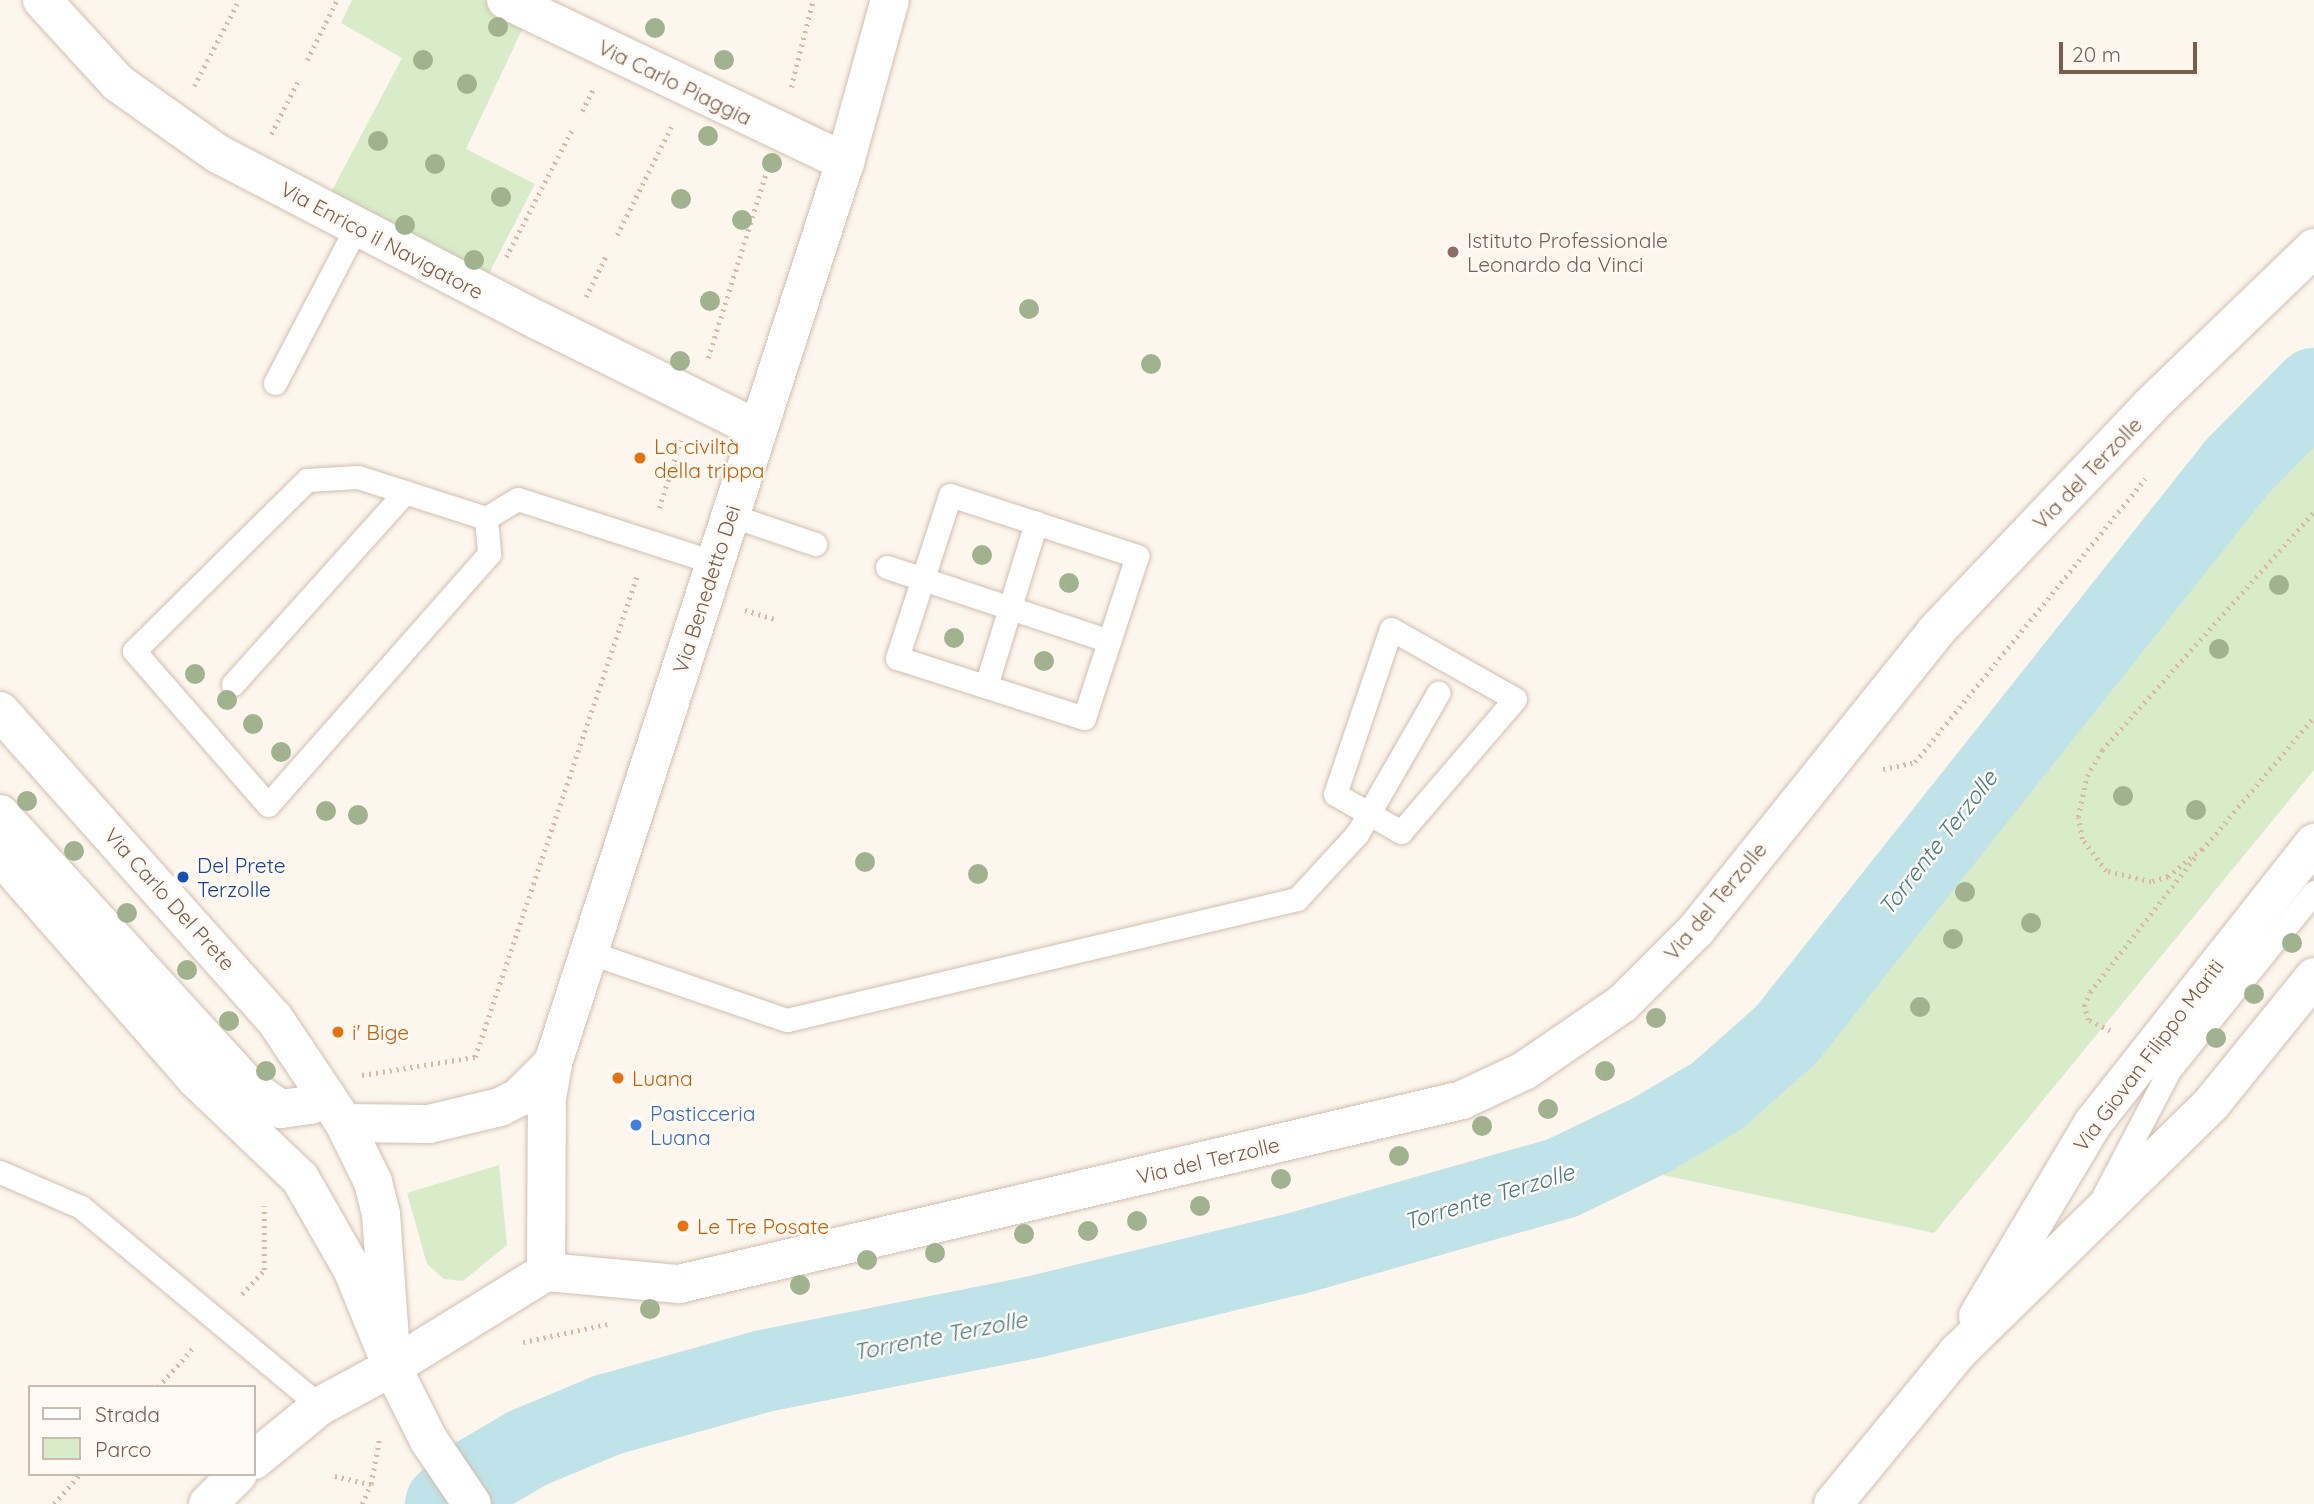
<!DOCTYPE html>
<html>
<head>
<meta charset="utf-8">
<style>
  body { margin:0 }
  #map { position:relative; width:2314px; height:1504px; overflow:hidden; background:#fdf6ec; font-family:Quicksand,sans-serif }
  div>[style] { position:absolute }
  .green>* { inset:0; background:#d8ecc9 }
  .river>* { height:82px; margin:-41px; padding:0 41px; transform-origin:41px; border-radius:41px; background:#bfe3e8 }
  .path>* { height:4.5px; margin-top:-2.25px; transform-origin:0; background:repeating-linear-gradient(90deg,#d9b8a5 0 2px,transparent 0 7px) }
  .roads { filter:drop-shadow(0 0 2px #d1beb0) drop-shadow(0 0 2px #d1beb0) }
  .service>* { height:23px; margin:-11.5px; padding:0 11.5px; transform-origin:11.5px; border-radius:11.5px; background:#fff }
  .minor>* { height:38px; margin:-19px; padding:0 19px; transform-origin:19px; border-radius:19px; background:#fff }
  .secondary>* { height:38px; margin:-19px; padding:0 19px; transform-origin:19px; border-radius:19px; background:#fff }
  .trees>* { width:20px; height:20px; margin:-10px; border-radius:50%; background:#a0b28e }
  .dots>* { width:19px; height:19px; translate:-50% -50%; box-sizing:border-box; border:4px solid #fffaf3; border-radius:50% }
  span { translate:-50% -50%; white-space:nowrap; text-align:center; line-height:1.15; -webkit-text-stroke:5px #fffaf3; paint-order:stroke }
  .street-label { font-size:21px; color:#7a5c4d }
  .education-label { font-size:21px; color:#785e54 }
  .left { translate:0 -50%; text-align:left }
  .food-label { font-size:21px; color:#c56008 }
  .transit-label { font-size:21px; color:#164399 }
  .shop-label { font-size:21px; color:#366cbe }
  .water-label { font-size:23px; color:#437c86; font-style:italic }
  .legend { position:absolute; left:28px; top:1385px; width:228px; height:91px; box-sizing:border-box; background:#fffaf3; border:2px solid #cabbb1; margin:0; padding:9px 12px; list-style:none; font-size:21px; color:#7a5c4d }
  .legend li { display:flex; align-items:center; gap:14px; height:35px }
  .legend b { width:35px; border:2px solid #cabbb1 }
  .scale { position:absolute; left:2059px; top:42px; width:138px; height:32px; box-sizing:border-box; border:4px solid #7a5c4d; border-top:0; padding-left:9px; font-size:21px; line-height:24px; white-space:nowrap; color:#7a5c4d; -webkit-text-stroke:5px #fffaf3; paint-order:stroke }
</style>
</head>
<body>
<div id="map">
  <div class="green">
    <div style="clip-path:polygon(352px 0,484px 0,526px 21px,466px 149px,535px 184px,484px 283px,327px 200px,402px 58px,341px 23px)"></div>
    <div style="clip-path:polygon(2314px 442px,2314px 770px,1934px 1233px,1663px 1175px)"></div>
    <div style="clip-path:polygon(499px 1165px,507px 1245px,463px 1281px,444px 1279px,427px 1264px,407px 1193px)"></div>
  </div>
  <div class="river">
    <div style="left:446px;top:1504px;width:44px;rotate:-39.5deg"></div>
    <div style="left:480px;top:1476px;width:56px;rotate:-30.3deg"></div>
    <div style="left:528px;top:1448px;width:86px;rotate:-22.7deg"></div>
    <div style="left:607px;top:1415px;width:163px;rotate:-15.7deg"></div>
    <div style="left:764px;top:1371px;width:275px;rotate:-11.3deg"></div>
    <div style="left:1034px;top:1317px;width:268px;rotate:-13.6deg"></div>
    <div style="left:1295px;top:1254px;width:278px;rotate:-15.9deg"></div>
    <div style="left:1562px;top:1178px;width:101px;rotate:-25.8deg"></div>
    <div style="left:1653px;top:1134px;width:74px;rotate:-30.7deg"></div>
    <div style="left:1717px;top:1096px;width:92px;rotate:-41.5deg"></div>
    <div style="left:1786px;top:1035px;width:725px;rotate:-51.55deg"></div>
    <div style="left:2237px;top:467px;width:110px;rotate:-45.4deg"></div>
  </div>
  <div class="path">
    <div style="left:307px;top:60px;width:67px;rotate:-63.4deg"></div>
    <div style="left:194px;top:86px;width:97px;rotate:-62.4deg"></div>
    <div style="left:791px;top:87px;width:90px;rotate:-75.8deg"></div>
    <div style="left:582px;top:111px;width:25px;rotate:-63deg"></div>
    <div style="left:271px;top:134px;width:62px;rotate:-63deg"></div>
    <div style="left:617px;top:235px;width:121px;rotate:-63.4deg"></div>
    <div style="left:506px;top:257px;width:145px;rotate:-62.6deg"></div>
    <div style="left:586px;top:297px;width:48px;rotate:-64deg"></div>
    <div style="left:708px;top:358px;width:194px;rotate:-72.6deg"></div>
    <div style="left:659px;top:508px;width:71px;rotate:-72.1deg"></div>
    <div style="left:745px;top:610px;width:31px;rotate:17deg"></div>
    <div style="left:1883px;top:769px;width:33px;rotate:-12deg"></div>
    <div style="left:1915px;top:762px;width:365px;rotate:-50.9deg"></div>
    <div style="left:2202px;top:849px;width:44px;rotate:140.5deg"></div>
    <div style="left:2168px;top:877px;width:18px;rotate:164deg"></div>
    <div style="left:2151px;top:882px;width:46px;rotate:-166.3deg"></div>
    <div style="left:2106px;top:871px;width:40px;rotate:-127deg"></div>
    <div style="left:2082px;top:839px;width:22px;rotate:-100deg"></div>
    <div style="left:2078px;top:817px;width:42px;rotate:-77.6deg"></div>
    <div style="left:2087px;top:776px;width:30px;rotate:-60deg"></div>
    <div style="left:2102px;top:750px;width:319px;rotate:-48.3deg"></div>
    <div style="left:2202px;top:850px;width:174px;rotate:-49.9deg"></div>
    <div style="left:2110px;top:1031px;width:25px;rotate:-153deg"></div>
    <div style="left:2088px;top:1020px;width:15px;rotate:-106deg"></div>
    <div style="left:2084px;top:1006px;width:15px;rotate:-67deg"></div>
    <div style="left:2090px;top:992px;width:172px;rotate:-52.1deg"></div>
    <div style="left:362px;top:1075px;width:114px;rotate:-9.1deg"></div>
    <div style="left:475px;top:1057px;width:511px;rotate:-71.39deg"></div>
    <div style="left:242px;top:1294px;width:33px;rotate:-47deg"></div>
    <div style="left:264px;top:1270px;width:64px;rotate:-90deg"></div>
    <div style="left:523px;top:1342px;width:87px;rotate:-12deg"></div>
    <div style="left:158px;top:1387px;width:54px;rotate:-48deg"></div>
    <div style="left:335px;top:1476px;width:37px;rotate:13deg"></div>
    <div style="left:54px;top:1504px;width:40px;rotate:-49deg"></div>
    <div style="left:362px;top:1504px;width:22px;rotate:-66deg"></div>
    <div style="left:371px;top:1484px;width:44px;rotate:-79.5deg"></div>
  </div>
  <div class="roads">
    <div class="service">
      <div style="left:275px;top:383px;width:177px;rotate:-62.4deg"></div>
      <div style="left:950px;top:495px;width:197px;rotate:18.1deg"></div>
      <div style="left:1137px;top:556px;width:170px;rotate:108.1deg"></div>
      <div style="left:1084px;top:718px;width:196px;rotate:-162.2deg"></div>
      <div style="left:897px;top:658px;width:171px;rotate:-72deg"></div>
      <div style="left:730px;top:515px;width:90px;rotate:18.8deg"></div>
      <div style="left:486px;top:518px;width:36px;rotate:85deg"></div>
      <div style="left:489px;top:554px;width:334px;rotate:131.4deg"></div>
      <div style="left:268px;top:805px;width:204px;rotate:-131deg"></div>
      <div style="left:134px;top:651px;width:243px;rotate:-44.7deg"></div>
      <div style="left:307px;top:480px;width:51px;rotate:-3.4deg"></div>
      <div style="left:358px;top:477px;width:134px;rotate:17.8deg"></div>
      <div style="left:486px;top:518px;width:37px;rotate:-31deg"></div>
      <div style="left:518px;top:499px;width:208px;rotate:17.9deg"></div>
      <div style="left:887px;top:567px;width:234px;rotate:18.4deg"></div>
      <div style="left:1391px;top:629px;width:142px;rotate:29.4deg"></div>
      <div style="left:1515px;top:699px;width:175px;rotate:130.6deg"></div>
      <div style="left:1401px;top:832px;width:76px;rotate:-150.1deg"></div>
      <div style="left:1335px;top:794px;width:174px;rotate:-71.3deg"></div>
      <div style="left:233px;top:684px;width:258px;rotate:-48.1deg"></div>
      <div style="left:986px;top:686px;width:171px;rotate:-73deg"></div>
      <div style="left:591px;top:953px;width:207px;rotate:18.9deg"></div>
      <div style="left:787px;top:1020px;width:524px;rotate:-13.35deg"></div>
      <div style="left:1297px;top:899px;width:88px;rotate:-47.3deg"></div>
      <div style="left:1357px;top:834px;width:163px;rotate:-60.1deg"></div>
      <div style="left:0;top:1172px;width:88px;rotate:23.4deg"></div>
      <div style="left:81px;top:1207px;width:311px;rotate:39.8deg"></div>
      <div style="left:2104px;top:1195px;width:142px;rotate:-62.4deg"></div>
      <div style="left:2170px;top:1069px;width:228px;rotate:-50.9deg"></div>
    </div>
    <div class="minor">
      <div style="left:42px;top:0;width:113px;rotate:47.5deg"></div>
      <div style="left:118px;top:83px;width:123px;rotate:35.4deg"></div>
      <div style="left:218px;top:154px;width:360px;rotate:27.5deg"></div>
      <div style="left:537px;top:320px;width:246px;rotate:26.3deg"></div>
      <div style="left:506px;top:0;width:376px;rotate:25.5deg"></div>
      <div style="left:0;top:814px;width:372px;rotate:47.6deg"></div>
      <div style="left:251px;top:1089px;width:36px;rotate:34deg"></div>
      <div style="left:281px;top:1109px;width:29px;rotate:-8deg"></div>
      <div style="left:310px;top:1105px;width:19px;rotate:-25deg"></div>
      <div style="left:0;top:855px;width:299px;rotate:48.8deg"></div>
      <div style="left:197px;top:1080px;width:142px;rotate:43.6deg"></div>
      <div style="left:300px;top:1178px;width:107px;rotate:60.3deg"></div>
      <div style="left:353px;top:1271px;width:104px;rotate:67.9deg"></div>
      <div style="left:392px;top:1367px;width:181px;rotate:-31.7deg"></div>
      <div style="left:344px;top:1123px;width:85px;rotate:0.7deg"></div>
      <div style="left:429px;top:1124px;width:73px;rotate:-13.5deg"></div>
      <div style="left:500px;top:1107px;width:20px;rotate:-27deg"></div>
      <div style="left:518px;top:1098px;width:49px;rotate:-45deg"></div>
      <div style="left:546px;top:1272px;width:134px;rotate:5.2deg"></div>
      <div style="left:679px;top:1284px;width:804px;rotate:-13.22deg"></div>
      <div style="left:1462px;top:1100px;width:68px;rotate:-25.1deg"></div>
      <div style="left:1524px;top:1071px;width:119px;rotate:-34.4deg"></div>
      <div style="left:1622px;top:1004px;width:105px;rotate:-45deg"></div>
      <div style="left:1696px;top:930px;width:383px;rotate:-51.2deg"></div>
      <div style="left:1936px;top:631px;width:311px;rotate:-46.4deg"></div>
      <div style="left:2150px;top:406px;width:228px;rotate:-43.9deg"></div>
      <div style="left:546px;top:1272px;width:174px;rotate:-89.7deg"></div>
      <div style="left:547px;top:1098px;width:36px;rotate:-80deg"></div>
      <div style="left:553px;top:1063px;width:947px;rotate:-72.04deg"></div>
      <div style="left:845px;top:162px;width:168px;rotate:-74.5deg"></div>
    </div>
    <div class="secondary">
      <div style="left:0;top:711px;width:411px;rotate:48.3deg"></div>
      <div style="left:274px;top:1018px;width:126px;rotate:56.3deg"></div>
      <div style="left:344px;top:1123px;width:66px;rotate:63.8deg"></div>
      <div style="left:373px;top:1182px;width:33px;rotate:76deg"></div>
      <div style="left:381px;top:1214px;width:153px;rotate:85.9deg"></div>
      <div style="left:392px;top:1367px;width:80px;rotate:63.4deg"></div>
      <div style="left:428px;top:1439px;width:78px;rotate:55.9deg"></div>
      <div style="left:1978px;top:1316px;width:225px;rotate:-59.2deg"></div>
      <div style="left:2093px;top:1123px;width:357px;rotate:-51.7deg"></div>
      <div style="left:254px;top:1460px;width:85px;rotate:-39.3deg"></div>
      <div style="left:320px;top:1406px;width:82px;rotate:-28.4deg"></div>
      <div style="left:208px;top:1504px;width:42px;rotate:-45deg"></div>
      <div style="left:1833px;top:1504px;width:197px;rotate:-50.6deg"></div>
      <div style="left:1958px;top:1352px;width:356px;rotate:-44.4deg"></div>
      <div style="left:2212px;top:1103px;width:162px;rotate:-51deg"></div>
    </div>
  </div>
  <div class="trees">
    <div style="left:498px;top:27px"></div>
    <div style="left:655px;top:28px"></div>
    <div style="left:423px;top:60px"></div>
    <div style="left:724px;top:60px"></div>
    <div style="left:467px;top:84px"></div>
    <div style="left:708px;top:136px"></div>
    <div style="left:378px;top:141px"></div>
    <div style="left:772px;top:163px"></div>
    <div style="left:435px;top:164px"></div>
    <div style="left:501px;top:197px"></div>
    <div style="left:681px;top:199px"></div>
    <div style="left:742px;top:220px"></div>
    <div style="left:405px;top:225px"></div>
    <div style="left:474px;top:260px"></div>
    <div style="left:710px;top:301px"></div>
    <div style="left:1029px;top:309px"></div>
    <div style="left:680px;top:361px"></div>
    <div style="left:1151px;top:364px"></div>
    <div style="left:982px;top:555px"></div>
    <div style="left:1069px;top:583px"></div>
    <div style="left:2279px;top:585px"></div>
    <div style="left:954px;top:638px"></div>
    <div style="left:2219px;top:649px"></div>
    <div style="left:1044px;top:661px"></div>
    <div style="left:195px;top:674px"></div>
    <div style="left:227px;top:700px"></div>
    <div style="left:253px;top:724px"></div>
    <div style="left:281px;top:752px"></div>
    <div style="left:2123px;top:796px"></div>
    <div style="left:27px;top:801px"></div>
    <div style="left:2196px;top:810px"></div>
    <div style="left:326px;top:811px"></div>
    <div style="left:358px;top:815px"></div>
    <div style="left:74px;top:851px"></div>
    <div style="left:865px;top:862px"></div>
    <div style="left:978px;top:874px"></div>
    <div style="left:1965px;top:892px"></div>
    <div style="left:127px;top:913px"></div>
    <div style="left:2031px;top:923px"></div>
    <div style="left:1953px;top:939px"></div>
    <div style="left:2292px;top:943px"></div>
    <div style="left:187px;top:970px"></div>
    <div style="left:2254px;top:994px"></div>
    <div style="left:1920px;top:1007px"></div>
    <div style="left:1656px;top:1018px"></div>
    <div style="left:229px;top:1021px"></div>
    <div style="left:2216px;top:1038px"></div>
    <div style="left:266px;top:1071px"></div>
    <div style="left:1605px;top:1071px"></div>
    <div style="left:1548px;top:1109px"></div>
    <div style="left:1482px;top:1126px"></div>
    <div style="left:1399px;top:1156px"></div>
    <div style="left:1281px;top:1179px"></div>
    <div style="left:1200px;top:1206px"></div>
    <div style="left:1137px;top:1221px"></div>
    <div style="left:1088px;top:1231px"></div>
    <div style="left:1024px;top:1234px"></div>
    <div style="left:935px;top:1253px"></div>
    <div style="left:867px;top:1260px"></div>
    <div style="left:800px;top:1285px"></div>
    <div style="left:650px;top:1309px"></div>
  </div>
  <div class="dots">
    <div style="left:1453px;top:252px;background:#8d6e63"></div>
    <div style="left:640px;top:458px;background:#e8710a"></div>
    <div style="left:183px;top:877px;background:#1a4fb4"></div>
    <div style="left:338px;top:1032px;background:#e8710a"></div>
    <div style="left:618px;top:1078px;background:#e8710a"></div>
    <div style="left:636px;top:1125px;background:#3f7fe0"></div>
    <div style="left:683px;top:1226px;background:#e8710a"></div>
  </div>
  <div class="street-label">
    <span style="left:675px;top:82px;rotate:26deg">Via Carlo Piaggia</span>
    <span style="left:382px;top:240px;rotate:28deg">Via Enrico il Navigatore</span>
    <span style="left:2087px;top:473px;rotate:-46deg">Via del Terzolle</span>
    <span style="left:706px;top:589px;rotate:-72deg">Via Benedetto Dei</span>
    <span style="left:170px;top:899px;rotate:48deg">Via Carlo Del Prete</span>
    <span style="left:1715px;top:901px;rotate:-50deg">Via del Terzolle</span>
    <span style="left:2148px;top:1055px;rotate:-53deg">Via Giovan Filippo Mariti</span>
    <span style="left:1208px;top:1160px;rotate:-13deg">Via del Terzolle</span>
  </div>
  <div class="education-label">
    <span class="left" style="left:1467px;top:252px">Istituto Professionale<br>Leonardo da Vinci</span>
  </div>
  <div class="food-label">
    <span class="left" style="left:654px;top:458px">La civiltà<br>della trippa</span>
    <span class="left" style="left:352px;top:1032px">i' Bige</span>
    <span class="left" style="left:632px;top:1078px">Luana</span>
    <span class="left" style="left:697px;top:1226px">Le Tre Posate</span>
  </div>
  <div class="transit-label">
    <span class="left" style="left:197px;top:877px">Del Prete<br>Terzolle</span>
  </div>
  <div class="shop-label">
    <span class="left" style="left:650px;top:1125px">Pasticceria<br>Luana</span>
  </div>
  <div class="water-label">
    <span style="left:1938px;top:843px;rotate:-52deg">Torrente Terzolle</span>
    <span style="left:1489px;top:1197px;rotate:-17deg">Torrente Terzolle</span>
    <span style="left:940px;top:1336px;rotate:-11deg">Torrente Terzolle</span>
  </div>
  <ul class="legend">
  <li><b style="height:9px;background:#fff"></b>Strada</li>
  <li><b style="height:19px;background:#d8ecc9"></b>Parco</li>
  </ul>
  <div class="scale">20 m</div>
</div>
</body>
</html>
